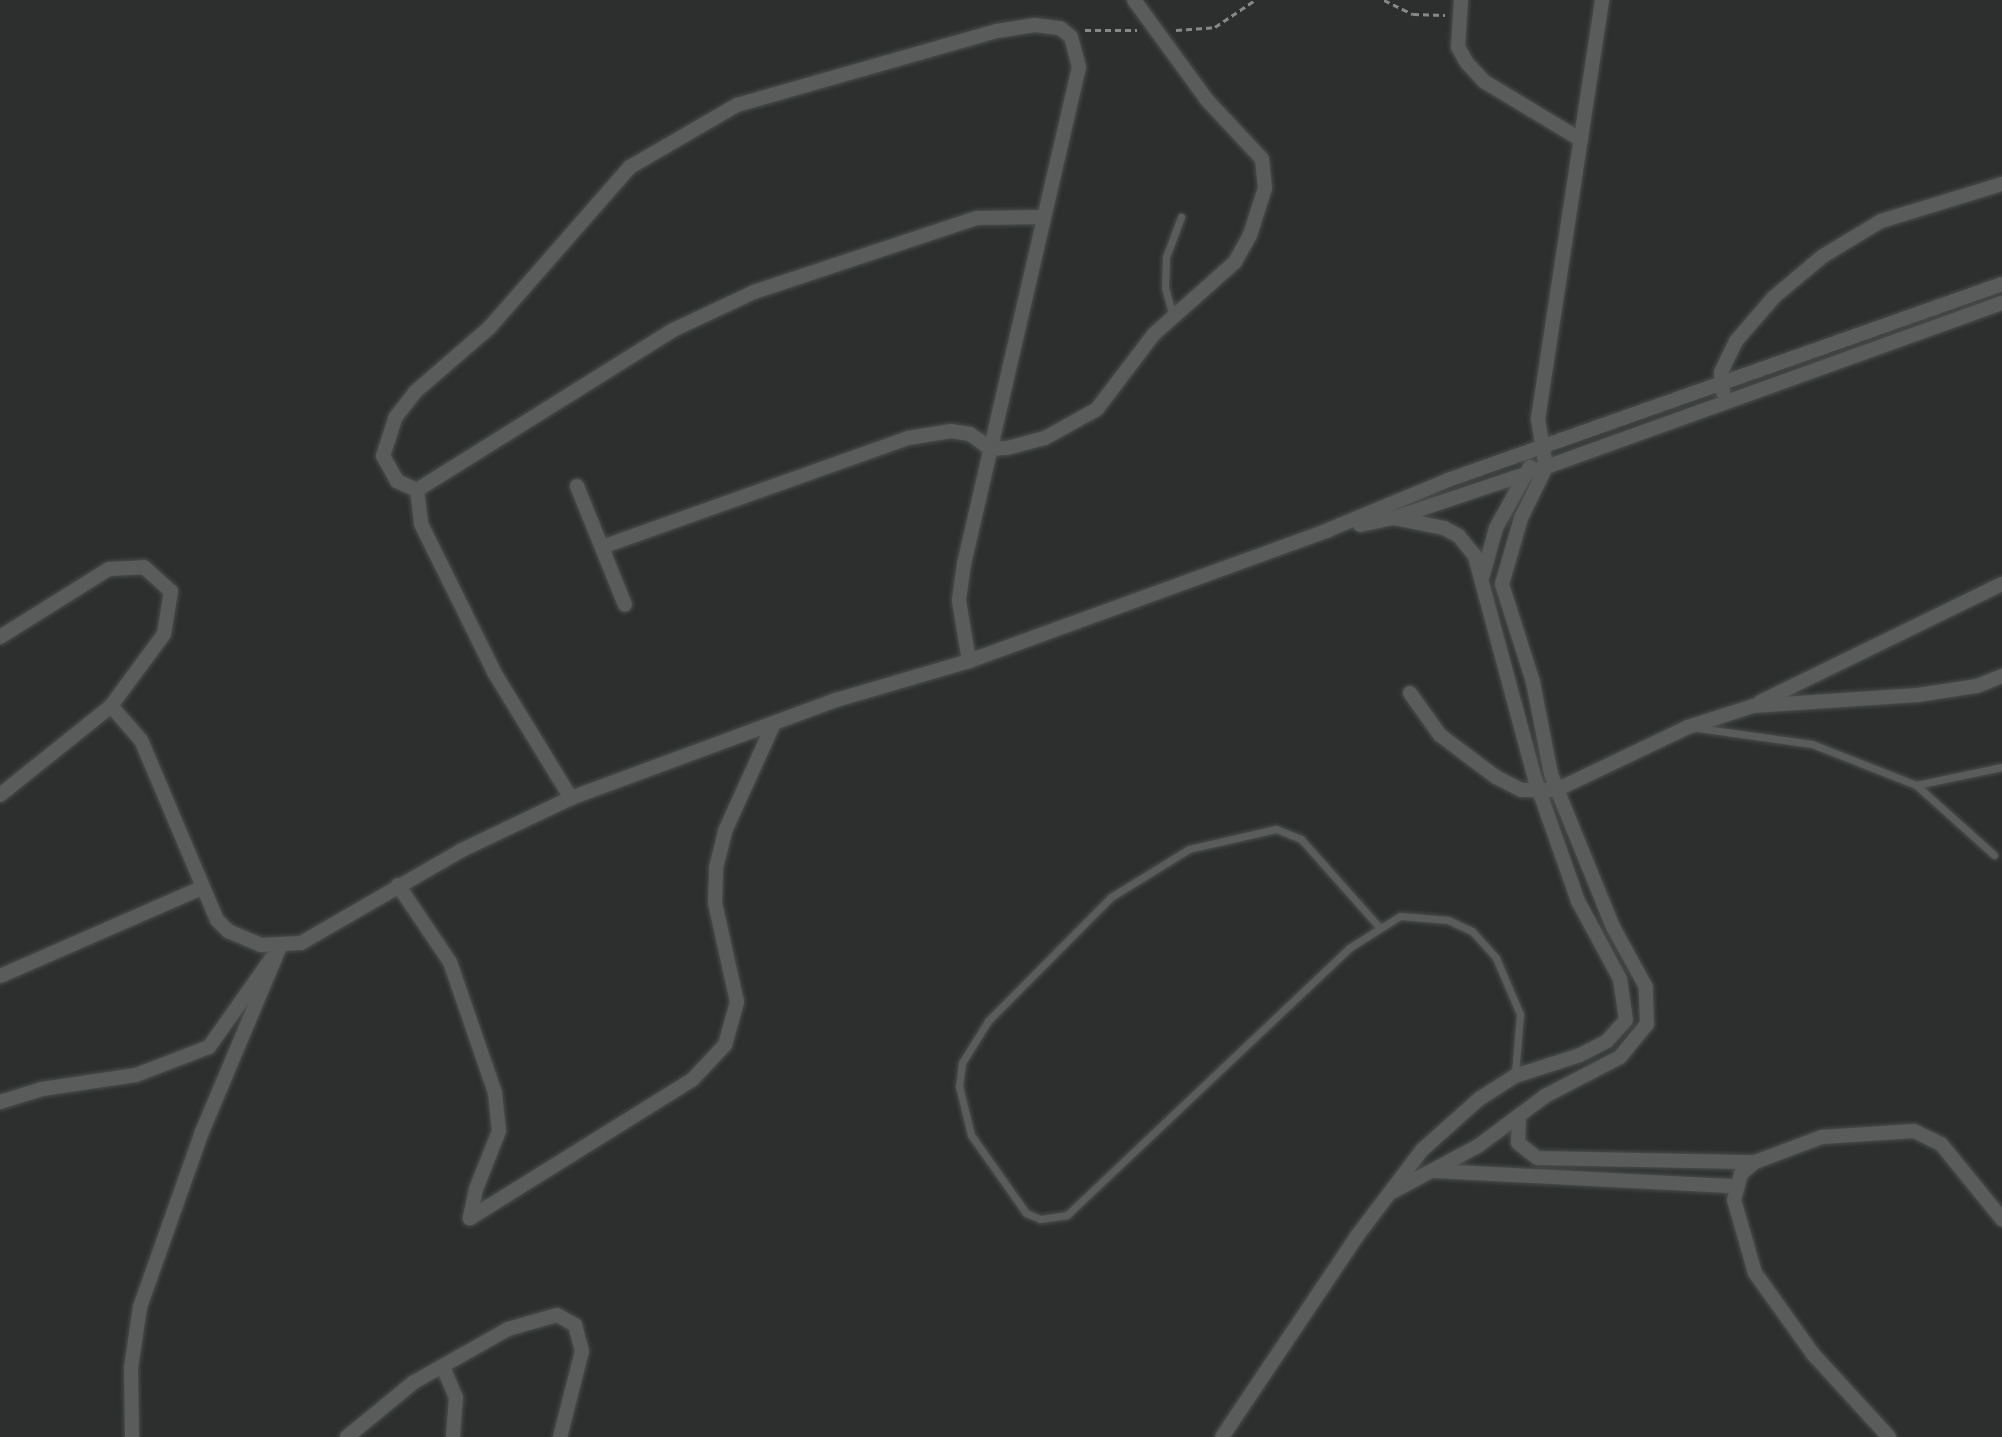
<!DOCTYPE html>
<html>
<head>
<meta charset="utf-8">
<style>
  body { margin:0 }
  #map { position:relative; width:2002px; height:1437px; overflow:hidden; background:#2c2f2e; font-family:Signika,sans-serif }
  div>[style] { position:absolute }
  .path>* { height:3px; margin-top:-1.5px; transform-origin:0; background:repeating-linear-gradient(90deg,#878989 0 6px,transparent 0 10px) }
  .roads { filter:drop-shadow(0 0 2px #4a4d4c) drop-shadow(0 0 2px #4a4d4c) }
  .lane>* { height:7px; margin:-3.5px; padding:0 3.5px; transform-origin:3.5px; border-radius:3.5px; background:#595c5b }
  .street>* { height:14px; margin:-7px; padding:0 7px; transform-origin:7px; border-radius:7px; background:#595c5b }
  span { translate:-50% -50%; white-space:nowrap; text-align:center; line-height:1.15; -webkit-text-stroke:7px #151716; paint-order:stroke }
</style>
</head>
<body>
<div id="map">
  <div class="path">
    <div style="left:1384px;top:0;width:32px;rotate:26deg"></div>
    <div style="left:1413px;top:14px;width:32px;rotate:2deg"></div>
    <div style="left:1085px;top:30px;width:52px"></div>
    <div style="left:1176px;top:30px;width:39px;rotate:-4deg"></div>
    <div style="left:1215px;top:27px;width:48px;rotate:-34deg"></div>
  </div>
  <div class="roads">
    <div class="lane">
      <div style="left:1173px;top:317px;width:31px;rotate:-105deg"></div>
      <div style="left:1165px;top:287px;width:30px;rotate:-88deg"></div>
      <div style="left:1166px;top:257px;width:43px;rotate:-69.4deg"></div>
      <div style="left:1698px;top:728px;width:115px;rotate:8deg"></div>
      <div style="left:1812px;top:744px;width:112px;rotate:21.5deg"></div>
      <div style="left:1916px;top:785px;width:88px;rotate:-11.8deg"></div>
      <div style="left:1916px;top:785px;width:105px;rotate:41.9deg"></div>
      <div style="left:1380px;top:928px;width:119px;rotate:-131.6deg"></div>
      <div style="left:1301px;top:839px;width:27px;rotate:-158deg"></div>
      <div style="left:1276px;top:829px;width:89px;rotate:167.1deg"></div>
      <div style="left:1189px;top:849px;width:92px;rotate:148.4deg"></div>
      <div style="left:1111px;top:897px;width:175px;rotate:134.8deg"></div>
      <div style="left:988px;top:1021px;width:49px;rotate:121.8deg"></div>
      <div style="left:962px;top:1063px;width:23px;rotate:97deg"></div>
      <div style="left:959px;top:1086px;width:50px;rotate:76.2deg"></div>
      <div style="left:971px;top:1135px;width:95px;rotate:54.8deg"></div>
      <div style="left:1026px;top:1213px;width:15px;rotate:23deg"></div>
      <div style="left:1040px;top:1219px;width:27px;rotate:-8deg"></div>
      <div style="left:1067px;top:1215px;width:388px;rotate:-43.4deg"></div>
      <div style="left:1349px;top:948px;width:60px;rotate:-32.1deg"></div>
      <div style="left:1400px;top:916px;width:48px;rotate:4.8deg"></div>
      <div style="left:1448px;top:920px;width:26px;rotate:25deg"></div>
      <div style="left:1472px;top:931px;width:36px;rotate:48deg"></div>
      <div style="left:1496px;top:958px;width:61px;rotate:66.8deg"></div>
      <div style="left:1520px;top:1014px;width:61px;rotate:94.7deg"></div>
    </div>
    <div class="street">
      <div style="left:1461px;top:0;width:47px;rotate:93.7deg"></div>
      <div style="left:1458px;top:47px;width:18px;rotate:61deg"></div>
      <div style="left:1467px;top:63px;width:26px;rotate:47deg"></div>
      <div style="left:1485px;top:82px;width:112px;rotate:31.1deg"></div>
      <div style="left:1723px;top:392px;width:20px;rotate:-96deg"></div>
      <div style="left:1721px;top:372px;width:34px;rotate:-64deg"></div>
      <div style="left:1736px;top:341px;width:58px;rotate:-49.2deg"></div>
      <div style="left:1774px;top:297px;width:64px;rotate:-39.9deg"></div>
      <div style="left:1823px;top:256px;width:68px;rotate:-31.1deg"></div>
      <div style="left:1881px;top:221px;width:127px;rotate:-17deg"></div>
      <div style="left:577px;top:486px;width:128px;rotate:68deg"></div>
      <div style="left:417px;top:490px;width:22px;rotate:-156deg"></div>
      <div style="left:397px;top:481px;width:29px;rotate:-119deg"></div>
      <div style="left:383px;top:456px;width:40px;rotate:-72deg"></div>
      <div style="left:395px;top:418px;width:33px;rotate:-52deg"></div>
      <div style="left:415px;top:392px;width:98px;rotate:-40.9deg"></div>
      <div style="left:489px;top:328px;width:214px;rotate:-48.8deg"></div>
      <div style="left:630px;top:167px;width:124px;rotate:-30.1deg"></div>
      <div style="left:737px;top:105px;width:270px;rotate:-15.9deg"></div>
      <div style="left:997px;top:31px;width:37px;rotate:-9deg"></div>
      <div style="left:1034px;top:25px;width:26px;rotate:7deg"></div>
      <div style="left:1060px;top:28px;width:14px;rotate:39deg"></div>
      <div style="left:1071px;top:37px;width:31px;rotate:75deg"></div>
      <div style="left:1079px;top:67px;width:510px;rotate:103.03deg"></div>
      <div style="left:964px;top:564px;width:37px;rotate:98deg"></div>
      <div style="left:959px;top:601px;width:61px;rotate:80.5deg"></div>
      <div style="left:417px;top:490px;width:302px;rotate:-32deg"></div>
      <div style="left:673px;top:330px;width:89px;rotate:-25.1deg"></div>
      <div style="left:754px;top:292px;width:235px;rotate:-18.4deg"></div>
      <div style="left:977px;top:218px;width:67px;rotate:-0.9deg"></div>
      <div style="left:417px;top:490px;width:34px;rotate:83deg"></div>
      <div style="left:421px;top:524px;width:165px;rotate:63.7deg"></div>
      <div style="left:494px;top:672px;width:148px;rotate:58.6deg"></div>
      <div style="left:1360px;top:525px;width:35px;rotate:-12deg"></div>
      <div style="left:1394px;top:518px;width:160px;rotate:-18.5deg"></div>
      <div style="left:1546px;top:467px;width:485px;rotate:-19.8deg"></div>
      <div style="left:602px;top:547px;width:325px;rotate:-19.6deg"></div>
      <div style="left:908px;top:438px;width:44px;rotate:-9.2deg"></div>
      <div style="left:951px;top:431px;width:19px;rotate:9deg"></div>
      <div style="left:970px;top:434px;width:26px;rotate:36deg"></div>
      <div style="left:991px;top:449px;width:16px;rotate:-4deg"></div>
      <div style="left:1007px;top:448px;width:39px;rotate:-15deg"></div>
      <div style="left:1045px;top:438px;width:60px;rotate:-29.1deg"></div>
      <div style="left:1097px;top:409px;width:94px;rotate:-52.8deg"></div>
      <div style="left:1154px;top:334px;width:108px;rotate:-41.6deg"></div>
      <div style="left:1235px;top:262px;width:31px;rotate:-61deg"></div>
      <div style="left:1250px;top:235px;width:49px;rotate:-72.3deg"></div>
      <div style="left:1265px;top:188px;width:29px;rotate:-96deg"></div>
      <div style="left:1262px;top:159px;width:81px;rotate:-133deg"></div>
      <div style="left:1207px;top:100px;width:124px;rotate:-126.1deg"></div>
      <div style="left:1483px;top:575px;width:49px;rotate:-74.5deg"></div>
      <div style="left:1496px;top:528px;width:70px;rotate:-60.9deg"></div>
      <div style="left:0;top:637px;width:128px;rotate:-32deg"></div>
      <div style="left:109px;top:569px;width:35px;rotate:-3deg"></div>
      <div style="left:144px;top:567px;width:36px;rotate:42deg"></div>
      <div style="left:171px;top:591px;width:44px;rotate:99.2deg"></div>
      <div style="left:164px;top:634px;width:89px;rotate:126.4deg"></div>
      <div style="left:111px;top:706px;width:45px;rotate:48.6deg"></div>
      <div style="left:141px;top:740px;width:195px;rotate:67.1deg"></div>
      <div style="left:217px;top:920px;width:16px;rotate:45deg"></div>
      <div style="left:228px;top:931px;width:36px;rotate:23deg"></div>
      <div style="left:261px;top:945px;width:40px;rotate:-2.9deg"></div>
      <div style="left:301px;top:943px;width:186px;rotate:-30deg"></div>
      <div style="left:462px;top:850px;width:121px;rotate:-25.5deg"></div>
      <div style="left:571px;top:798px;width:283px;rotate:-20.3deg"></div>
      <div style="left:836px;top:700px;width:139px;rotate:-16.3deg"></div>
      <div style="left:969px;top:661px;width:382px;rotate:-20deg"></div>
      <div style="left:1328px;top:530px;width:130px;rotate:-22.6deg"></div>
      <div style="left:1448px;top:480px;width:588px;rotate:-19.48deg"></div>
      <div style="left:1410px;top:693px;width:52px;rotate:54.5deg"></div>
      <div style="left:1440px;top:735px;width:70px;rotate:36.9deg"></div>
      <div style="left:1496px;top:777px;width:29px;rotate:27deg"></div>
      <div style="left:1522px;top:790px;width:34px"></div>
      <div style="left:1556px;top:790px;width:146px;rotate:-25.5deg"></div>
      <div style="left:1688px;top:727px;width:68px;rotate:-17.9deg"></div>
      <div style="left:1753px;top:706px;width:165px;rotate:-3.8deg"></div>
      <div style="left:1918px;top:695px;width:60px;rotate:-8.7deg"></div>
      <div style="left:1977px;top:686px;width:27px;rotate:-22deg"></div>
      <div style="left:1760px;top:702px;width:269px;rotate:-26deg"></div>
      <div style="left:0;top:795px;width:142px;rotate:-38.7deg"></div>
      <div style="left:398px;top:885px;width:93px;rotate:56deg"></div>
      <div style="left:450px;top:962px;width:139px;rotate:71deg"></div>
      <div style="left:495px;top:1093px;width:38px;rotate:84deg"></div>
      <div style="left:499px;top:1131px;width:62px;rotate:111.6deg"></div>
      <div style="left:476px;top:1189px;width:30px;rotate:102deg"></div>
      <div style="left:0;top:976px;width:219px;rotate:-23.6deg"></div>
      <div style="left:0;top:1102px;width:44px;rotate:-17.2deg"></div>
      <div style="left:42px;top:1089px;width:95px;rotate:-8.5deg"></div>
      <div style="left:136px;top:1075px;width:78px;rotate:-21deg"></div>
      <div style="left:209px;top:1047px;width:108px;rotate:-54.8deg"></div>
      <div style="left:1519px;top:1116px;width:27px;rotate:92deg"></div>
      <div style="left:1518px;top:1143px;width:24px;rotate:38deg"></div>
      <div style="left:1537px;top:1158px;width:218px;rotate:1.1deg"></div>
      <div style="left:1434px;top:1171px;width:301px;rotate:2.9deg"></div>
      <div style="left:1390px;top:1193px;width:100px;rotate:-28.1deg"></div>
      <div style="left:1478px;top:1146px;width:84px;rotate:-36.7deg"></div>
      <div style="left:1545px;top:1096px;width:85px;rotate:-27.5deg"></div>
      <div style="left:1620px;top:1057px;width:43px;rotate:-50.7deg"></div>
      <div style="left:1647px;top:1024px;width:37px;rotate:-92deg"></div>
      <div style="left:1646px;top:987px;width:68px;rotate:-118.8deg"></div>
      <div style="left:1613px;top:927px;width:165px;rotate:-112.1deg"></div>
      <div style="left:1551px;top:774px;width:94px;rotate:-101.1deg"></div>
      <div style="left:1533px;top:682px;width:103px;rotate:-107.6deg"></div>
      <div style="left:1502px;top:584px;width:69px;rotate:-73.9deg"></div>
      <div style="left:1521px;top:518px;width:57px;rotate:-63.9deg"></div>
      <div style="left:1546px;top:467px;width:49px;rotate:-99.5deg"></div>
      <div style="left:1538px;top:419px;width:424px;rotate:-81.3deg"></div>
      <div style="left:470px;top:1218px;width:261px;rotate:-31.9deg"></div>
      <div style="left:692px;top:1080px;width:48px;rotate:-46.7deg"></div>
      <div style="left:725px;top:1045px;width:45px;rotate:-74.4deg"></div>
      <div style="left:737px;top:1002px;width:101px;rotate:-102.5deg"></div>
      <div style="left:715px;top:903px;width:35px;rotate:-88deg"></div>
      <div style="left:716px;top:868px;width:38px;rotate:-76deg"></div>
      <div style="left:725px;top:831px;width:116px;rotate:-65.6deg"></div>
      <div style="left:443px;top:1367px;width:33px;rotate:67deg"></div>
      <div style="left:456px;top:1397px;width:40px;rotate:94.3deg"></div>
      <div style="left:132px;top:1437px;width:69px;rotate:-90.8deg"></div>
      <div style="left:131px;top:1368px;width:62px;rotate:-81.6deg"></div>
      <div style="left:140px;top:1307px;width:186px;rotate:-70.5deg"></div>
      <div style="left:202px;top:1132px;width:202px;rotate:-67.2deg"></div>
      <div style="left:347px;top:1437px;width:87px;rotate:-39.4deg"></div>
      <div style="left:414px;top:1382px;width:108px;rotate:-29.4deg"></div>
      <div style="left:508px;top:1329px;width:51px;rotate:-15.9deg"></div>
      <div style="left:557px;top:1315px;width:21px;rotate:29deg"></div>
      <div style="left:575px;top:1325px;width:27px;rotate:75deg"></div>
      <div style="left:582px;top:1351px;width:89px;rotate:104.3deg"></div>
      <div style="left:1222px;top:1437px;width:242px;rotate:-56.1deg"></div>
      <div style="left:1357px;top:1236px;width:108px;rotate:-52.9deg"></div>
      <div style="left:1422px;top:1150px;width:76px;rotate:-41.8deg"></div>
      <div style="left:1479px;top:1099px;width:43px;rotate:-32.6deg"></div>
      <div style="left:1515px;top:1076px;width:68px;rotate:-17.9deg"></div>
      <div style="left:1580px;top:1055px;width:30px;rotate:-27deg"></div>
      <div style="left:1607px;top:1041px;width:28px;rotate:-48deg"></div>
      <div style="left:1626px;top:1020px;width:41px;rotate:-98.3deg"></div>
      <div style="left:1620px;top:979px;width:89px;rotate:-118.3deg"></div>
      <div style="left:1578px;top:901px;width:129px;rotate:-109.4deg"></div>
      <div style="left:1535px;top:779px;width:231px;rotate:-105.1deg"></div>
      <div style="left:1475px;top:556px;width:26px;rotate:-129deg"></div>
      <div style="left:1459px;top:536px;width:17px;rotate:-152deg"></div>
      <div style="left:1444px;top:528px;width:51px;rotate:-168.7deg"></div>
      <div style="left:1889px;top:1437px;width:113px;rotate:-132.5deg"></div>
      <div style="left:1813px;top:1354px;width:100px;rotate:-125.6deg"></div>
      <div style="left:1755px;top:1273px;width:76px;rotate:-106deg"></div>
      <div style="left:1734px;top:1200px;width:27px;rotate:-75deg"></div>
      <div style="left:1741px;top:1174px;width:18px;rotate:-41deg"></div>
      <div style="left:1755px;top:1162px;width:72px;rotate:-20.5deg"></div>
      <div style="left:1822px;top:1137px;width:92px;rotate:-3.7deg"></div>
      <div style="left:1914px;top:1131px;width:30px;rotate:26deg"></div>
      <div style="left:1941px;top:1144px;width:97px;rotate:50.9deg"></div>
    </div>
  </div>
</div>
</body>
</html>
